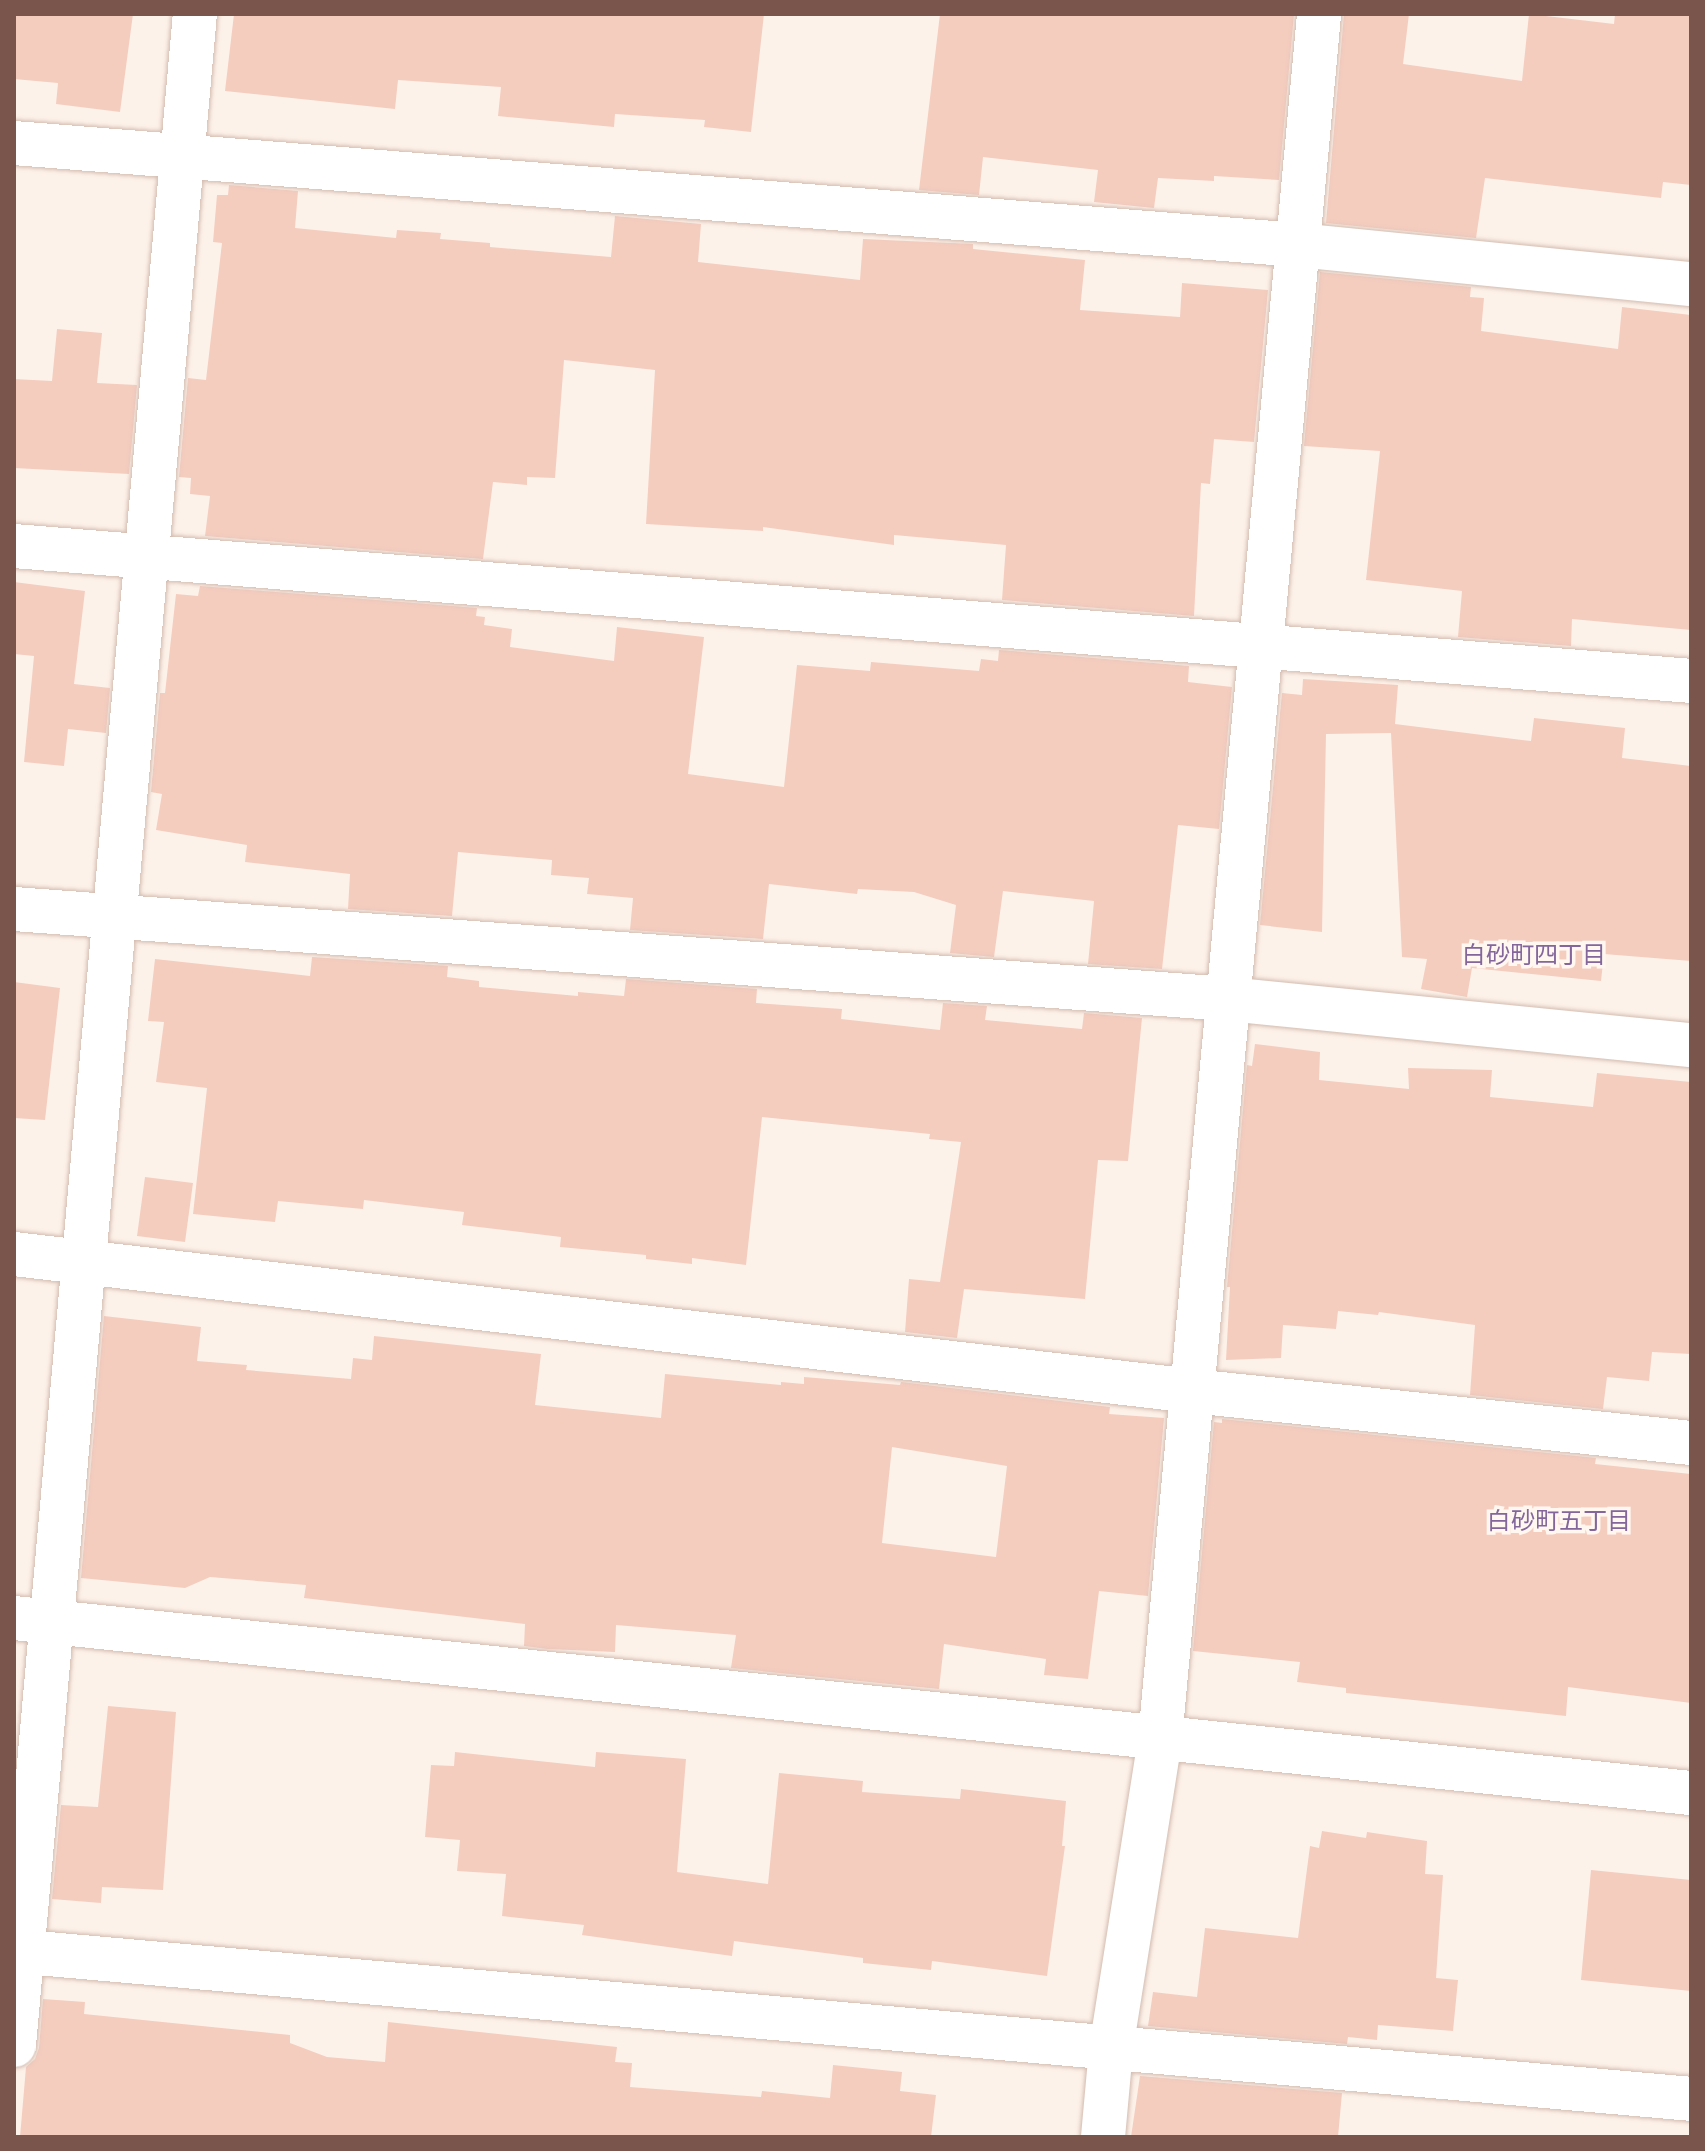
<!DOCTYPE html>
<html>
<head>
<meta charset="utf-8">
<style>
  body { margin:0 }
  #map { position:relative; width:1705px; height:2151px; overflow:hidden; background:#fdf2e9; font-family:"Source Sans 3","Noto Sans JP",sans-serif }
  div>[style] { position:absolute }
  .building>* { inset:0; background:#f4cdbf }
  .roads { filter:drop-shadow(0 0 2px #d3bbb0) drop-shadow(0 0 2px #d3bbb0) }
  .minor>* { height:44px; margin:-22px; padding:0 22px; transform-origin:22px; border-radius:22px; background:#fff }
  span { translate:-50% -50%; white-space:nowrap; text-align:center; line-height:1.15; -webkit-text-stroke:7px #fff7f0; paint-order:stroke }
  .neighbourhood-label { font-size:24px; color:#83679c }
  .frame { position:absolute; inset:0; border:16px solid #79554b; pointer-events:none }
</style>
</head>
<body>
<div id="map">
  <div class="building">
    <div style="clip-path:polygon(14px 14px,133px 14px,120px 112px,56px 104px,58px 83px,14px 79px)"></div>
    <div style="clip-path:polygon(234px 14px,764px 14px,751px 132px,704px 127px,705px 120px,615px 114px,614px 127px,498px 116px,501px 87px,398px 80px,395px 109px,225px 91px)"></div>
    <div style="clip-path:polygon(940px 14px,1294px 14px,1279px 180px,1214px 176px,1214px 181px,1158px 178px,1154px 208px,1094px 202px,1098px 170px,983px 157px,979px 195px,919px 190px)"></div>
    <div style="clip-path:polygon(1344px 14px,1409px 14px,1403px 64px,1522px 81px,1529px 14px,1614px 24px,1615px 14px,1691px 14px,1691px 185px,1663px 182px,1661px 198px,1485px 178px,1476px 238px,1326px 223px)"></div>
    <div style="clip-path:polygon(229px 185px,298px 191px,295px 228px,396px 238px,397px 230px,441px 233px,440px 239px,490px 243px,490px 247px,611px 257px,615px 216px,701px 224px,698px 262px,860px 280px,863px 239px,973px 244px,973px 249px,1085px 260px,1080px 310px,1180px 317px,1182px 283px,1268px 290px,1254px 442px,1214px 439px,1210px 484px,1201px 483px,1194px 616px,1002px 600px,1006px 545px,894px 535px,894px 545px,763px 527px,763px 531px,646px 524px,655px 370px,564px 360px,555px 478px,527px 477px,527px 485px,493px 482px,483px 559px,205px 536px,210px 496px,190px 494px,191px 478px,179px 477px,188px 378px,206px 380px,222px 243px,213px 242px,217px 195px,228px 195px)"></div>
    <div style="clip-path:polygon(1320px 272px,1471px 287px,1470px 297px,1484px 298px,1481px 331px,1618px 349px,1622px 307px,1691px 315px,1691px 630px,1572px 619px,1571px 646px,1458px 637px,1462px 591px,1366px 580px,1380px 451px,1304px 446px)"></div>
    <div style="clip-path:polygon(57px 329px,102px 333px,97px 383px,137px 385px,129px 474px,14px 468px,14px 379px,52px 381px)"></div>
    <div style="clip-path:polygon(14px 582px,85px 591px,74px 684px,110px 688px,106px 733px,68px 729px,64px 766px,24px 762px,34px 656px,14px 654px)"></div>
    <div style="clip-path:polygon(200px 586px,477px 608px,476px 616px,485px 617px,484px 625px,512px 629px,510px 647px,614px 661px,617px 627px,704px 637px,688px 774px,784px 787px,797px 665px,870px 671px,871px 662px,979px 671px,981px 659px,998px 661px,999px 650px,1189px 666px,1188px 682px,1232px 687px,1219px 829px,1178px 825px,1162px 969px,1088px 964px,1094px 901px,1003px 891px,994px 957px,950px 953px,956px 905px,914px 892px,858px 889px,857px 894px,769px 884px,763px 939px,630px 930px,633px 898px,587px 894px,589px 878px,551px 875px,552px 860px,458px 852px,452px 916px,348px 909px,350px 874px,245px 862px,247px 845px,156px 830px,162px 794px,151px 792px,160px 693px,165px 693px,176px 594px,198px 596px)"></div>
    <div style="clip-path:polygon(1303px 679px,1398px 685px,1395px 724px,1531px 741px,1534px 718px,1625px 728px,1622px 758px,1691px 766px,1691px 961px,1604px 954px,1601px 981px,1472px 968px,1467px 997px,1421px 989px,1427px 959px,1402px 957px,1391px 733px,1326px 734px,1322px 932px,1260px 925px,1282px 693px,1302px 695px)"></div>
    <div style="clip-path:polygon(312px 957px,448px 966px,447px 977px,479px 981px,479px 987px,578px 996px,578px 992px,624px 996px,626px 979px,757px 989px,756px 1003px,842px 1009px,841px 1019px,940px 1030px,943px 1003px,987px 1006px,985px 1020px,1082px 1029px,1084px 1013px,1142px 1018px,1128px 1161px,1098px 1160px,1085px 1299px,964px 1289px,957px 1338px,905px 1332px,909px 1279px,940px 1282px,961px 1142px,929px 1139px,930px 1134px,762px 1117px,746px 1265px,692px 1258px,692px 1264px,646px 1259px,646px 1255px,560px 1247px,561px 1237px,462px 1225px,464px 1212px,364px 1200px,363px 1209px,278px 1201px,275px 1222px,193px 1214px,207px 1088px,156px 1082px,164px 1022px,148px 1021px,155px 959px,310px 976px)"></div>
    <div style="clip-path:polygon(14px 982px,60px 988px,45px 1120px,14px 1118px)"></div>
    <div style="clip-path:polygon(1255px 1044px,1320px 1052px,1319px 1080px,1409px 1089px,1408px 1068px,1492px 1070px,1490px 1097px,1593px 1107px,1597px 1073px,1691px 1082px,1691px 1354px,1652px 1352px,1649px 1381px,1607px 1377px,1603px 1409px,1470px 1395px,1475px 1325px,1379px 1312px,1378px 1315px,1338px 1311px,1336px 1329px,1283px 1325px,1281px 1358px,1226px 1360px,1230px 1287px,1227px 1287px,1247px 1065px,1252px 1066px)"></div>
    <div style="clip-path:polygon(145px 1177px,193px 1183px,185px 1242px,137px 1236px)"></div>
    <div style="clip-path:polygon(evenodd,104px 1316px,201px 1327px,197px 1361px,247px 1365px,246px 1370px,351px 1379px,353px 1358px,372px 1360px,374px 1336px,541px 1354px,535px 1405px,661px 1418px,665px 1374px,781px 1385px,781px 1382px,804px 1384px,804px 1377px,900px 1385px,901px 1382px,1110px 1407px,1109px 1414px,1164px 1418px,1148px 1596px,1099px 1591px,1088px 1679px,1044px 1675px,1046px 1659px,944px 1644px,939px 1689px,731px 1668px,736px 1635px,616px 1625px,615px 1652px,548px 1649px,524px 1646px,525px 1624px,304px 1598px,306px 1585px,210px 1577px,185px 1588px,81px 1578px,104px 1316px,892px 1447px,1007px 1466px,996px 1557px,882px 1543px,892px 1447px)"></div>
    <div style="clip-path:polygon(1222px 1419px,1596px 1458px,1595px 1464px,1691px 1474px,1691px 1703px,1568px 1687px,1566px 1716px,1346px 1693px,1346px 1688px,1297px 1682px,1300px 1662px,1193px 1651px,1214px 1422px,1222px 1423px)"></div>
    <div style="clip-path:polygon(108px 1706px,176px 1712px,163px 1890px,102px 1887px,101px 1903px,52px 1899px,61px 1805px,98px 1807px)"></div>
    <div style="clip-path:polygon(455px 1752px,595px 1767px,596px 1752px,686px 1759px,677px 1872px,768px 1884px,779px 1773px,863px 1781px,862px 1792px,960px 1799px,961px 1789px,1066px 1801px,1062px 1846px,1065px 1846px,1047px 1976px,932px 1961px,931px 1970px,863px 1963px,863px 1958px,734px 1941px,732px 1956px,582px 1935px,584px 1925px,502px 1916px,506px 1874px,457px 1871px,460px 1840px,425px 1837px,431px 1765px,454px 1766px)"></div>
    <div style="clip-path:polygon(1322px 1831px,1366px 1838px,1367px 1832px,1427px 1841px,1425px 1874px,1443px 1875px,1436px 1978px,1458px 1980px,1453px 2031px,1378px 2025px,1377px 2040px,1348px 2037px,1347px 2044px,1148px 2026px,1153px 1992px,1197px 1997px,1205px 1928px,1298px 1938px,1310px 1846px,1319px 1848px)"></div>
    <div style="clip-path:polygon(1591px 1870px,1691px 1880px,1691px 1991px,1581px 1980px)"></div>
    <div style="clip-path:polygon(43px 1999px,85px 2002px,84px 2014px,290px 2035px,290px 2043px,327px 2057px,385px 2062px,388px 2022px,617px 2047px,615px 2062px,632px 2063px,630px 2087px,761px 2097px,762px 2091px,830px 2098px,833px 2065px,902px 2072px,900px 2091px,936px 2095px,931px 2137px,20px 2137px,26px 2067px,35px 2059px,39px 2048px)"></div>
    <div style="clip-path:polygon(1140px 2076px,1342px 2093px,1338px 2137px,1131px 2137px)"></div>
  </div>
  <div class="roads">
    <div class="minor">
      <div style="left:14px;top:143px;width:1288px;rotate:4.54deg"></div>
      <div style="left:1298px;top:245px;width:395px;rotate:5.7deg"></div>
      <div style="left:14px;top:546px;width:1682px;rotate:4.6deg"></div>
      <div style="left:14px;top:909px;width:1217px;rotate:4.24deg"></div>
      <div style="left:1228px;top:999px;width:465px;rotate:5.7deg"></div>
      <div style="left:14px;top:1254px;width:1186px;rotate:6.63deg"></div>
      <div style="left:1192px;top:1391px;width:502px;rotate:5.95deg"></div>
      <div style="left:14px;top:1618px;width:1686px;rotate:5.96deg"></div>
      <div style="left:14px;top:1951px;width:1684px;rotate:5.04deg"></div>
      <div style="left:14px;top:2045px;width:2039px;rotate:-84.91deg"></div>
      <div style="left:1103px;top:2137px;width:88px;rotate:-84.8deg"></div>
      <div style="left:1111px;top:2049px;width:314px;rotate:-81deg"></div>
      <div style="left:1160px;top:1739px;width:1732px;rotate:-84.73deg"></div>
    </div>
  </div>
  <div class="neighbourhood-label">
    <span style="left:1534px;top:956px">白砂町四丁目</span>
    <span style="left:1559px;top:1522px">白砂町五丁目</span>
  </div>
  <div class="frame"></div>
</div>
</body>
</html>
